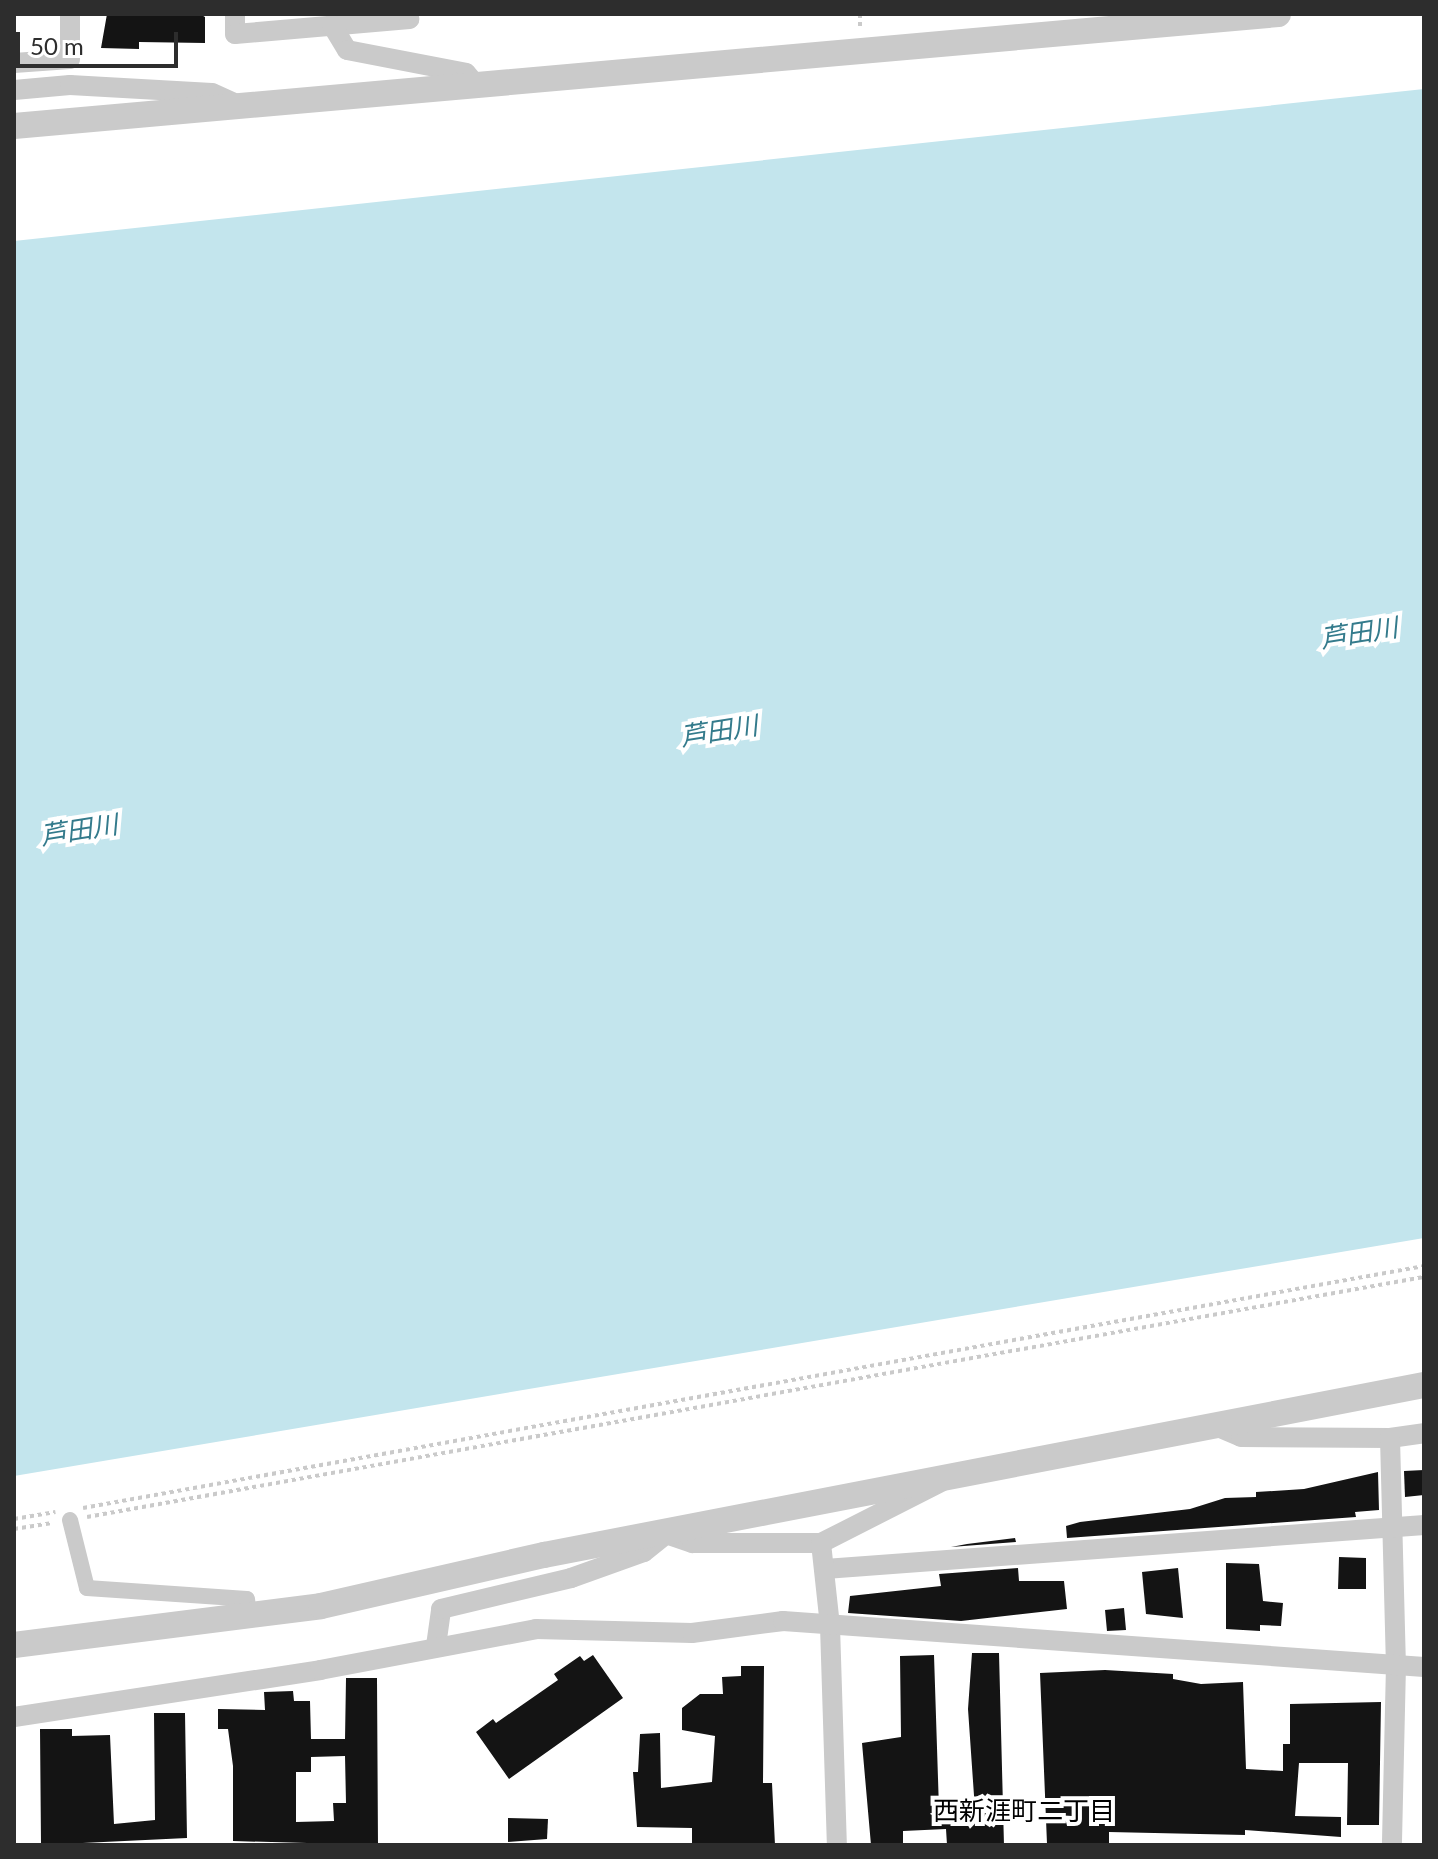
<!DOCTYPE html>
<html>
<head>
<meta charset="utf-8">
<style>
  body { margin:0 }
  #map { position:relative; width:1438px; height:1859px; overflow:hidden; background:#fff; font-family:Lato,"Noto Sans JP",sans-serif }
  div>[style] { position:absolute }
  .water>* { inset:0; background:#c3e5ed }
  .building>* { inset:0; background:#141414 }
  .path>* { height:4px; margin-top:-2px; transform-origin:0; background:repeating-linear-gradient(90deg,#cacaca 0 4px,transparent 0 8px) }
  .pedestrian>* { height:16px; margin:-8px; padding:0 8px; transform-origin:8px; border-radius:8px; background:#cacaca }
  .minor>* { height:20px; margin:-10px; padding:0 10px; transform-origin:10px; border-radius:10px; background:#cacaca }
  .tertiary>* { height:26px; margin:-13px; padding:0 13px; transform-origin:13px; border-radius:13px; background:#cacaca }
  span { translate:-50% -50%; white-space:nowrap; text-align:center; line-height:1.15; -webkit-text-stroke:8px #fff; paint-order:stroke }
  .water-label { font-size:26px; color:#347b8c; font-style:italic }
  .neighbourhood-label { font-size:26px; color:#000 }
  .frame { position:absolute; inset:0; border:16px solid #2d2d2d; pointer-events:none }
  .scale { position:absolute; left:16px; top:32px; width:162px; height:36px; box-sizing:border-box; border:4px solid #2d2d2d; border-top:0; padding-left:10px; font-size:24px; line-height:28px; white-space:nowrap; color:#2d2d2d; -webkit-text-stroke:6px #fff; paint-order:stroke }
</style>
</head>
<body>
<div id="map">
  <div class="water">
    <div style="clip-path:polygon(1424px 89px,1424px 1238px,14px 1476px,14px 241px)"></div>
  </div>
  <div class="building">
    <div style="clip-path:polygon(107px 14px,200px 14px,205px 17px,205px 43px,139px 42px,139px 49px,101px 48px)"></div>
    <div style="clip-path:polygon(1424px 1470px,1424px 1495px,1405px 1497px,1404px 1471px)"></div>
    <div style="clip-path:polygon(1378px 1472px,1379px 1510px,1355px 1512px,1356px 1517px,1067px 1538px,1066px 1526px,1080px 1522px,1190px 1509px,1225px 1498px,1256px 1497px,1256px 1492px,1304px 1489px)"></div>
    <div style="clip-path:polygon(1015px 1538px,1016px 1542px,951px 1547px,967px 1544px)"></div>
    <div style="clip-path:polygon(1339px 1557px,1366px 1558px,1366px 1589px,1338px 1589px)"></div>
    <div style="clip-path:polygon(1226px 1563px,1259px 1564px,1263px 1601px,1283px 1603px,1281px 1626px,1260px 1625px,1260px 1631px,1226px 1629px)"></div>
    <div style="clip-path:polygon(1018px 1568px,1019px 1581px,1064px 1581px,1067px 1609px,961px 1621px,848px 1613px,850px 1596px,941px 1586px,939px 1574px)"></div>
    <div style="clip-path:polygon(1178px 1568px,1183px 1618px,1146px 1614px,1142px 1572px)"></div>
    <div style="clip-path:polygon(1124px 1608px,1126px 1630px,1107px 1631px,1105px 1610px)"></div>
    <div style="clip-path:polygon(972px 1653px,999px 1653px,1004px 1845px,947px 1845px,946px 1829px,903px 1831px,903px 1845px,871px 1845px,862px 1743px,901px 1737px,900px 1656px,934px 1655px,939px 1809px,975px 1810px,968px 1709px)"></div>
    <div style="clip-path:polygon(593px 1655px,623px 1698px,509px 1779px,476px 1732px,493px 1719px,496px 1723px,558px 1680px,554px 1674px,580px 1656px,584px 1661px)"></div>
    <div style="clip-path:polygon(741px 1666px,764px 1666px,763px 1783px,772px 1783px,775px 1845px,692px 1845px,692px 1828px,637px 1827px,633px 1772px,638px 1772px,640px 1734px,660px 1733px,661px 1788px,712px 1782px,715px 1736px,682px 1730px,682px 1708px,700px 1694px,723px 1694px,722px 1677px,741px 1676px)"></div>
    <div style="clip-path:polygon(1105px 1670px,1173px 1674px,1173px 1679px,1201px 1684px,1243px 1682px,1246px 1769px,1283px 1771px,1283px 1744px,1290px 1744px,1290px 1704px,1381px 1702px,1379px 1825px,1347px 1825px,1348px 1763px,1299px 1763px,1295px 1816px,1341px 1817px,1341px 1837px,1245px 1830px,1245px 1835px,1109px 1832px,1109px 1845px,1047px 1844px,1040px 1673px)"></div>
    <div style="clip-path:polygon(evenodd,346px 1678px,377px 1678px,378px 1845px,233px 1841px,233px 1766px,228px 1729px,218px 1729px,218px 1709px,265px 1710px,264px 1692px,293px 1691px,294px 1701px,310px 1701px,311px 1739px,345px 1739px,346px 1678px,345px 1756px,346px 1803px,333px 1803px,334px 1821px,296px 1822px,296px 1772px,311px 1772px,311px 1757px,345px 1756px)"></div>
    <div style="clip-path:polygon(154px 1713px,185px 1713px,187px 1838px,41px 1845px,40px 1729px,72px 1729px,72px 1736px,110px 1735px,114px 1824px,155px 1820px)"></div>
    <div style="clip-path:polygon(508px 1818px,548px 1819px,547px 1839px,508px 1842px)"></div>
  </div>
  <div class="path">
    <div style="left:860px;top:14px;width:14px;rotate:90deg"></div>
    <div style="left:83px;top:1508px;width:1363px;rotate:-10.23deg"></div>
    <div style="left:87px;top:1517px;width:1358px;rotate:-10.18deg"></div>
    <div style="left:14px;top:1519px;width:42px;rotate:-9.7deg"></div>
    <div style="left:14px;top:1529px;width:37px;rotate:-9deg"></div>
  </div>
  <div class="pedestrian">
    <div style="left:70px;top:1520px;width:70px;rotate:76deg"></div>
    <div style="left:87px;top:1588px;width:160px;rotate:3.9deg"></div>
    <div style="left:247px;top:1599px;width:17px;rotate:83deg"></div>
  </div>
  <div class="minor">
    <div style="left:235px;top:14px;width:20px;rotate:90deg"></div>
    <div style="left:235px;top:34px;width:175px;rotate:-4.9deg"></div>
    <div style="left:409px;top:19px;width:5px;rotate:-90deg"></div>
    <div style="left:332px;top:25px;width:29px;rotate:59deg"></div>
    <div style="left:347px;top:50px;width:121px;rotate:10.9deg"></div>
    <div style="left:466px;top:73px;width:16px;rotate:50deg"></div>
    <div style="left:14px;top:63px;width:56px;rotate:-4.1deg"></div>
    <div style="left:70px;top:59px;width:45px;rotate:-90deg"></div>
    <div style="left:14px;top:90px;width:56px;rotate:-5.1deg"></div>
    <div style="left:70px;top:85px;width:142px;rotate:3.2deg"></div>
    <div style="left:212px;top:93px;width:32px;rotate:24deg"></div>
    <div style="left:1218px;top:1427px;width:25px;rotate:23deg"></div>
    <div style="left:1241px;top:1437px;width:149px;rotate:0.4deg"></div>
    <div style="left:1390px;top:1438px;width:34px;rotate:-8deg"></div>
    <div style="left:1390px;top:1438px;width:227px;rotate:88.5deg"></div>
    <div style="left:1396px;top:1665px;width:180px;rotate:91.3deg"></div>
    <div style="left:821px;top:1543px;width:135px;rotate:-26.9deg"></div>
    <div style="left:825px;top:1569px;width:601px;rotate:-4.2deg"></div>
    <div style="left:436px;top:1646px;width:37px;rotate:-82deg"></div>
    <div style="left:441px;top:1609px;width:134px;rotate:-13.4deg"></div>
    <div style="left:571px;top:1578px;width:77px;rotate:-19.6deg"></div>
    <div style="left:644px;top:1552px;width:28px;rotate:-39deg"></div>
    <div style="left:666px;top:1534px;width:28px;rotate:19deg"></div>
    <div style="left:692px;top:1543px;width:129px"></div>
    <div style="left:821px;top:1543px;width:83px;rotate:83.8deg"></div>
    <div style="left:830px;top:1626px;width:219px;rotate:88.2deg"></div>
    <div style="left:14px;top:1717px;width:310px;rotate:-8.7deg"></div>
    <div style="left:320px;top:1670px;width:220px;rotate:-10.7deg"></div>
    <div style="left:536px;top:1629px;width:156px;rotate:1.5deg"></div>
    <div style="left:692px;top:1633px;width:92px;rotate:-7.5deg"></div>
    <div style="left:783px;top:1621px;width:643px;rotate:4.1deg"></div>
  </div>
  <div class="tertiary">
    <div style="left:14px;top:126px;width:1269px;rotate:-5.06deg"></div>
    <div style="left:14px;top:1645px;width:309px;rotate:-7.2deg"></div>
    <div style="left:321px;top:1606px;width:229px;rotate:-12.9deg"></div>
    <div style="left:544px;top:1555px;width:896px;rotate:-10.93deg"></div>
  </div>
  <div class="water-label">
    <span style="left:1359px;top:633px;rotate:-9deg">芦田川</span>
    <span style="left:719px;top:731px;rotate:-9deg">芦田川</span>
    <span style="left:79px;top:830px;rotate:-9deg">芦田川</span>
  </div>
  <div class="neighbourhood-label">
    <span style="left:1024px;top:1811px">西新涯町二丁目</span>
  </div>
  <div class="frame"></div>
  <div class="scale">50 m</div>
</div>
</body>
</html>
